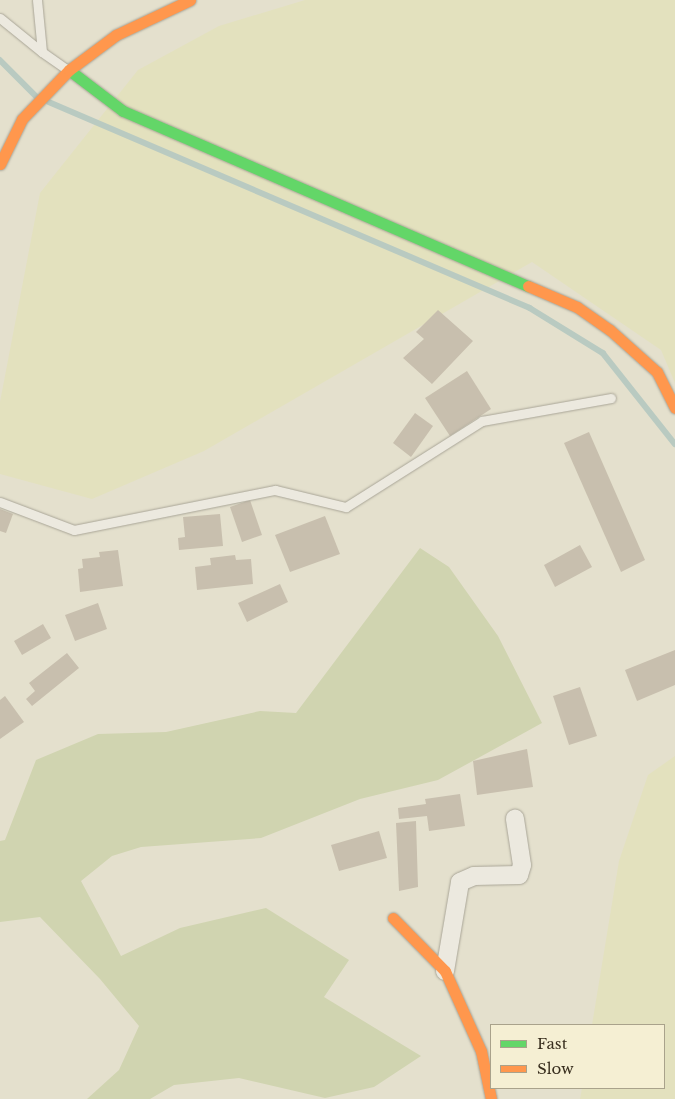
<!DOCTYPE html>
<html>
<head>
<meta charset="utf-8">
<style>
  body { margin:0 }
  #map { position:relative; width:675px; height:1099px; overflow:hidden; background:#e4e0cd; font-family:"Libre Baskerville",serif }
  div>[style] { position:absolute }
  .farmland>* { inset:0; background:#e3e1be }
  .green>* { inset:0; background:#d0d4b0 }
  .stream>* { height:5.5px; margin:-2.75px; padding:0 2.75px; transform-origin:2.75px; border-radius:2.75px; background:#b9cac1 }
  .building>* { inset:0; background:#c8bfae }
  .roads { filter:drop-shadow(0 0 1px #a9a597) drop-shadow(0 0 1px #a9a597) }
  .lane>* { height:9px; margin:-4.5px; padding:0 4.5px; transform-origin:4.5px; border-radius:4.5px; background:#ece9df }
  .street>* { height:18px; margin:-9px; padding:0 9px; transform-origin:9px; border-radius:9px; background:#ece9df }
  .fast>* { height:11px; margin:-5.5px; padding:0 5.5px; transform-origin:5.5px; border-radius:5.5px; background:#63d668 }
  .slow>* { height:11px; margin:-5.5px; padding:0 5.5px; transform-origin:5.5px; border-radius:5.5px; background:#ff974d }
  span { translate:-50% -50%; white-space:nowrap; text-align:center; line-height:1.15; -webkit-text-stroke:4px #f5efd3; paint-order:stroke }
  .legend { position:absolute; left:490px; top:1024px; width:175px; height:65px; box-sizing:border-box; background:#f5efd3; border:1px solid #a9a28b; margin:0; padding:6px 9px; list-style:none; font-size:15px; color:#382e1e }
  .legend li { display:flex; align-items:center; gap:10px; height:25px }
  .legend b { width:25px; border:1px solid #a9a28b }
</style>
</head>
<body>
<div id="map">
  <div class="farmland">
    <div style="clip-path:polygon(305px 0,675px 0,675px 383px,661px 350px,532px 262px,204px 451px,92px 499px,0 474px,0 402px,40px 193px,138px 70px,219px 26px)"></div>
    <div style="clip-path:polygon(675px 756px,675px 1099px,580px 1099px,582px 1088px,664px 1088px,664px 1025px,592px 1025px,619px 861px,648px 775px)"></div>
  </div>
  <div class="green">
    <div style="clip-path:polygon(420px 548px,449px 567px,498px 636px,542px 723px,438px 780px,360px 799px,261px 838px,141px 847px,112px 856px,81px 881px,121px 956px,180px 928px,266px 908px,349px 960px,324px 997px,421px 1056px,374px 1087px,325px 1098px,239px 1078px,174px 1085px,150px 1099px,87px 1099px,119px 1070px,139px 1026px,100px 979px,40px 917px,0 922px,0 841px,5px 840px,36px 760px,98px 734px,166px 732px,260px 711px,296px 713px)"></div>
  </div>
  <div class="stream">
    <div style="left:0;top:60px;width:51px;rotate:45deg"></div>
    <div style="left:49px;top:102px;width:523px;rotate:23.18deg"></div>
    <div style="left:530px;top:308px;width:86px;rotate:31.7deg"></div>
    <div style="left:603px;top:353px;width:116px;rotate:51.6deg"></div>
  </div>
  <div class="building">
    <div style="clip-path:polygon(438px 310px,473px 341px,432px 384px,403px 358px,424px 339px,416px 332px)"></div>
    <div style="clip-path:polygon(467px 371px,491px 409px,450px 436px,425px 398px)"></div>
    <div style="clip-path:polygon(415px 413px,433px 426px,411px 457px,393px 443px)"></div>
    <div style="clip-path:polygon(589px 432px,645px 560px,621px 572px,564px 443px)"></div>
    <div style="clip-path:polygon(250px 500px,262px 535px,242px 542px,230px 507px)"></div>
    <div style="clip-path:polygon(0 509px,13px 514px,6px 533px,0 531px)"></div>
    <div style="clip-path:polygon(220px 514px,223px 546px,179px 550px,178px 538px,185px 537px,183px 517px)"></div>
    <div style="clip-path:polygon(325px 516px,340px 554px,290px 572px,275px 535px)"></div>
    <div style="clip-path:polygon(580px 545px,592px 567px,555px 587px,544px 565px)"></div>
    <div style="clip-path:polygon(118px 550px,123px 586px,80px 592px,78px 569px,83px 568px,82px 559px,100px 557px,99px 552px)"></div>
    <div style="clip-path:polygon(235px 555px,236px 560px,251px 559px,253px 584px,197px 590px,195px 567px,211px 565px,210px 558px)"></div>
    <div style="clip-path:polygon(280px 584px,288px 602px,247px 622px,238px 603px)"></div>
    <div style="clip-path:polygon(98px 603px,107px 629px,75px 641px,65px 615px)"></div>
    <div style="clip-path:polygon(43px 624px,51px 638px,22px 655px,14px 641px)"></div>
    <div style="clip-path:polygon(675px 650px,675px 685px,637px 701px,625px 670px)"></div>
    <div style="clip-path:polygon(67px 653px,79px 668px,32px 706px,26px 699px,35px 691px,29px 683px)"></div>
    <div style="clip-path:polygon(580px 687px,597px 736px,569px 745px,553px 696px)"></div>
    <div style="clip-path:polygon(5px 696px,24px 722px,0 739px,0 700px)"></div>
    <div style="clip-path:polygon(527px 749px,533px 787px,477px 795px,473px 761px)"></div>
    <div style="clip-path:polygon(460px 794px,465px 826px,429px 831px,427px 816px,399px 819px,398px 808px,426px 804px,425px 799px)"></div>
    <div style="clip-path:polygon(416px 821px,418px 887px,399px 891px,396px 823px)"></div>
    <div style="clip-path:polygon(379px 831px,387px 858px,339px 871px,331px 845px)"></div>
  </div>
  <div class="roads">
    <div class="lane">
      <div style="left:37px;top:0;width:52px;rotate:84.5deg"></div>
      <div style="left:42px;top:52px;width:32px;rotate:35deg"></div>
      <div style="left:0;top:18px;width:54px;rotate:39deg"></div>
      <div style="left:0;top:502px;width:79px;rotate:20.7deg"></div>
      <div style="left:74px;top:530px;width:205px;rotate:-11.3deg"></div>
      <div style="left:275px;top:490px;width:73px;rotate:13.5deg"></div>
      <div style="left:346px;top:507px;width:161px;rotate:-32.3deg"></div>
      <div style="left:482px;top:421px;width:131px;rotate:-10.1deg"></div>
    </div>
    <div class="street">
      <div style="left:445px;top:971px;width:90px;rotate:-80.4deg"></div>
      <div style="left:460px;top:882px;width:15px;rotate:-23deg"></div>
      <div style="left:474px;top:876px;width:45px;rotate:-1.3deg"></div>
      <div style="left:519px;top:875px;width:10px;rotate:-73deg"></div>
      <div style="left:522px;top:865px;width:47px;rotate:-98.7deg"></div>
    </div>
    <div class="fast">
      <div style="left:69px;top:70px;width:68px;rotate:37.2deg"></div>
      <div style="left:123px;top:111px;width:441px;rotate:23.4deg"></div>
    </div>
    <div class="slow">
      <div style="left:0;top:164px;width:50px;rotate:-63.9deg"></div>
      <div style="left:22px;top:119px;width:68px;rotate:-46.2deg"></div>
      <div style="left:69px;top:70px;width:59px;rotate:-36.7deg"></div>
      <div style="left:116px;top:35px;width:82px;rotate:-25.3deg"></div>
      <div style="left:528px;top:286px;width:53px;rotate:23.2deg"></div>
      <div style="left:577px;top:307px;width:40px;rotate:34.9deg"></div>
      <div style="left:610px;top:330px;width:63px;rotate:41.8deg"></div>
      <div style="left:657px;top:372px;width:40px;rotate:63.4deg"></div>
      <div style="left:393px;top:918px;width:74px;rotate:45.5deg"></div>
      <div style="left:445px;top:971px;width:88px;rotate:65.8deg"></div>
      <div style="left:481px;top:1051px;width:49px;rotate:78.2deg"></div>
    </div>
  </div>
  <ul class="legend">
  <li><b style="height:6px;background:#63d668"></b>Fast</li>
  <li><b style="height:6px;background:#ff974d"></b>Slow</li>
  </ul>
</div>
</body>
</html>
